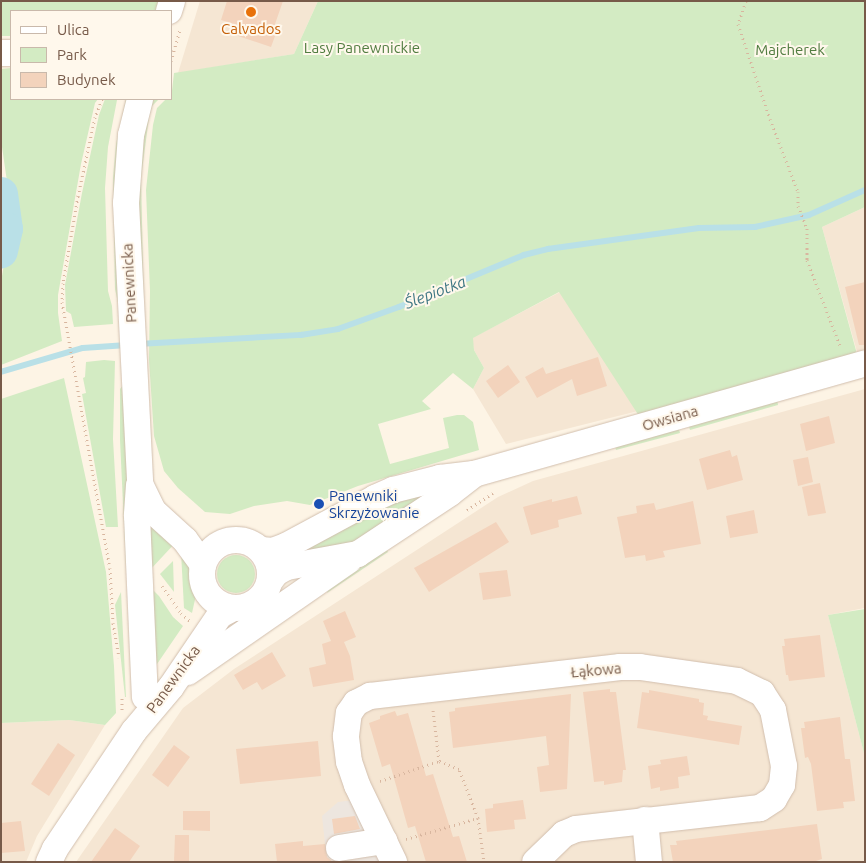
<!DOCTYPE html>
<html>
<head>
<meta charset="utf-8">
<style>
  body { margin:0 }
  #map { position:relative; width:866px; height:863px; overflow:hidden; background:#fdf4e5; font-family:Ubuntu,sans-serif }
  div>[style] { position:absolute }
  .residential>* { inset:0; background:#f5e6d3 }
  .industrial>* { inset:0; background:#ede6df }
  .green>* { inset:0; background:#d3ebc3 }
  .round { border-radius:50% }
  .stream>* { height:5.5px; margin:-2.75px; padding:0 2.75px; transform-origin:2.75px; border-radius:2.75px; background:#b9e0e7 }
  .river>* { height:34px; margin:-17px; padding:0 17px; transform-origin:17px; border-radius:17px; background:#b9e0e7 }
  .building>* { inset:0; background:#f3d3bc }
  .path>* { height:3px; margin-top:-1.5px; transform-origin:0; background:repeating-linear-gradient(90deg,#d8b69f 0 1px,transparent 0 5px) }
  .roads { filter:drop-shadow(0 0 1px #d1bead) drop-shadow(0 0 1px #d1bead) }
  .minor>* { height:26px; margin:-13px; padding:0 13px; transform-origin:13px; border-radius:13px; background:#fff }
  .minor>.ring { margin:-13px; padding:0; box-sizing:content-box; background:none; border:26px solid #fff; border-radius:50% }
  .dots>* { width:14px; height:14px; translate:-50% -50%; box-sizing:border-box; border:2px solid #fff8ec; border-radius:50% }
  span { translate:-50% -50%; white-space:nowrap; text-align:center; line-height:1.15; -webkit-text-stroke:4px #fff8ec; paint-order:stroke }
  .food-label { font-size:15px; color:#c56008 }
  .park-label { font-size:15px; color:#527d41 }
  .street-label { font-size:15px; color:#775a49 }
  .transit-label { font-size:15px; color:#164399 }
  .left { translate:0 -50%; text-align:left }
  .water-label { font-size:16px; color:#3f7784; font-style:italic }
  .frame { position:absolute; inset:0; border:2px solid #775a49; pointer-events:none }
  .legend { position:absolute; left:10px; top:10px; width:162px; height:90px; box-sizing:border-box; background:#fff8ec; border:1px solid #c9b9ab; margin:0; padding:6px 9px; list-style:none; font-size:15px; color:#775a49 }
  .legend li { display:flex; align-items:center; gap:10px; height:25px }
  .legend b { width:25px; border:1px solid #c9b9ab }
</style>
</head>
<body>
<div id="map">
  <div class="residential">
    <div style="clip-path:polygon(200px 1px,318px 1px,294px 54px,178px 73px)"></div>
    <div style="clip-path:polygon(865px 207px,865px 350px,857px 352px,822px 227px)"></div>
    <div style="clip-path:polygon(560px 292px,638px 411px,506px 444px,473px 389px,484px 368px,474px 350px,472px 338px)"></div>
    <div style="clip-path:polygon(865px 389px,865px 608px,828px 615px,865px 757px,865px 862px,76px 862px,183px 708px,234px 669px,498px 497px,533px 481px)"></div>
    <div style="clip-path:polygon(69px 720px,105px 725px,37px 836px,26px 862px,1px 862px,1px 723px)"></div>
  </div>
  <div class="industrial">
    <div style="clip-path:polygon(354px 800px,386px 862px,327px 862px,322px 816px,338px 802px)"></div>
  </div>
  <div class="green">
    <div style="clip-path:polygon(1px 1px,162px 1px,158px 11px,11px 11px,11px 36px,1px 36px)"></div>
    <div style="clip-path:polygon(318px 1px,865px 1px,865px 207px,822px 227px,857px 354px,639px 416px,559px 292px,473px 338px,474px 350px,484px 368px,473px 389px,453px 373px,422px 401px,431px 409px,378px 424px,390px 464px,449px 448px,443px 418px,457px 415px,464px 415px,473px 422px,479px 450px,358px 486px,310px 505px,287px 501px,254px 506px,230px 514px,205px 512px,178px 488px,164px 471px,154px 436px,149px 360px,150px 291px,146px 190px,153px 125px,157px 108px,166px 99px,171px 99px,174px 73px,294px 54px)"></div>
    <div style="clip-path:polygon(11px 68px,11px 99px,98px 99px,95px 103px,81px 164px,58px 295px,58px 313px,62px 341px,1px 365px,1px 282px,12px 216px,1px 140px,1px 69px)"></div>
    <div style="clip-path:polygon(105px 99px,117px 100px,108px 147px,105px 188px,108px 291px,112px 306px,113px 324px,74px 327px,71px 314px,66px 311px,65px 285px,82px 193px,99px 115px)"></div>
    <div style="clip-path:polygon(126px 99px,129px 99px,118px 303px,115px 289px,113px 178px,116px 144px)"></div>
    <div style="clip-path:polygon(150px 99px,159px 99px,152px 106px,149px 117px,141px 178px,144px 311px,138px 259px,139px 163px)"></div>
    <div style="clip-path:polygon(104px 360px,115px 361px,113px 439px,118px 527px,106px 527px,82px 394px,86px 393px,83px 378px,85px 377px,86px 362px)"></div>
    <div style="clip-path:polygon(64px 378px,106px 572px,114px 666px,116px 713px,105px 725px,69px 720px,1px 723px,1px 399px)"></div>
    <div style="clip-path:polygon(123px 385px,130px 524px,129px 571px,126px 567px,120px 440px,120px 389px)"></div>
    <div style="clip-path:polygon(777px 398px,778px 405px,690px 430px,688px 423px)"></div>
    <div style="clip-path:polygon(678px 426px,680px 433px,616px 450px,614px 443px)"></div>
    <div style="clip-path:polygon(416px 492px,422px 497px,364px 543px,278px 558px)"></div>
    <div style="clip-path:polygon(144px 521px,177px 541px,150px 570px)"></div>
    <div style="clip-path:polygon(387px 550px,388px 552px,327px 593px,331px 582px)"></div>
    <div style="clip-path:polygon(181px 552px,194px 567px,196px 595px,192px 613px,184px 608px)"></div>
    <div class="round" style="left:217px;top:555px;width:38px;height:38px"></div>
    <div style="clip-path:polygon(173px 561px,174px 592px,160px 574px)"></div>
    <div style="clip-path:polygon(152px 589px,159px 596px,173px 617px,183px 626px,155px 667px)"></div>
    <div style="clip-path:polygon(121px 592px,126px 697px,125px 697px,115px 605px)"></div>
    <div style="clip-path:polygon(865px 609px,865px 757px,828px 615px)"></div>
  </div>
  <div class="stream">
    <div style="left:138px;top:344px;width:163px;rotate:-3.2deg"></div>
    <div style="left:301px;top:335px;width:37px;rotate:-9deg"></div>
    <div style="left:338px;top:329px;width:65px;rotate:-19.8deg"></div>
    <div style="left:399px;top:307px;width:135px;rotate:-22.6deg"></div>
    <div style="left:524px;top:255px;width:25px;rotate:-14deg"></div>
    <div style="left:548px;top:249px;width:152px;rotate:-7.9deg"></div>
    <div style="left:699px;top:228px;width:56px;rotate:-1deg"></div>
    <div style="left:755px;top:227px;width:55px;rotate:-12.5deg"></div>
    <div style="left:809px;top:215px;width:61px;rotate:-24.1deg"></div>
    <div style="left:1px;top:372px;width:85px;rotate:-16.3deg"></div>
    <div style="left:83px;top:348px;width:44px;rotate:-3.9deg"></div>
  </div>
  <div class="river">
    <div style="left:1px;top:194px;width:35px;rotate:82deg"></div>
    <div style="left:6px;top:229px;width:23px;rotate:103deg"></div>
  </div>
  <div class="building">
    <div style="clip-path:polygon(227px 1px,283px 1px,274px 27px,278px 28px,271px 47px,232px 34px,235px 24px,221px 20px)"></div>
    <div style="clip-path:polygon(865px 282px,865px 345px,859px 345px,845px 287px)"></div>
    <div style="clip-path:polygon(598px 357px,607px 386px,577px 396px,572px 379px,537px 398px,525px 377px,543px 367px,546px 374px)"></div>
    <div style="clip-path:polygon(508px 365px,520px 382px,498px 398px,486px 381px)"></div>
    <div style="clip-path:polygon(829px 416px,835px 443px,806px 451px,800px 424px)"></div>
    <div style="clip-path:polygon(730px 450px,732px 457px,737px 455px,743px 480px,707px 490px,699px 459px)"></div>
    <div style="clip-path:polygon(808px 457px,813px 482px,798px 486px,793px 460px)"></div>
    <div style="clip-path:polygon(820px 483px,826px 513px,808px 516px,802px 487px)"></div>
    <div style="clip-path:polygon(577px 496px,582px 514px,558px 520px,559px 527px,531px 535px,523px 507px,552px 499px,552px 502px)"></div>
    <div style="clip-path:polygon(693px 501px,701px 544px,663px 551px,665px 557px,646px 561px,645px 555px,625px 558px,617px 517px,637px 513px,636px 506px,654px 503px,656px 510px)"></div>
    <div style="clip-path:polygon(754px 510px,758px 533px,730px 538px,726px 516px)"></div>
    <div style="clip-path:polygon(496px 522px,509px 542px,429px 592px,414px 568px)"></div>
    <div style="clip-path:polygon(507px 570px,511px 596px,483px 600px,479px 573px)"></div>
    <div style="clip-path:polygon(345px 611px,356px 637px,344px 642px,350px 656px,354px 680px,313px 687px,309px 668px,326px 664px,322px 644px,331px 641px,323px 621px)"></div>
    <div style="clip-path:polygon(820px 635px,825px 677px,789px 681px,788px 675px,786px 675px,784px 660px,782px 646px,785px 646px,784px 639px)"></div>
    <div style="clip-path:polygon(272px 652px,286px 676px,262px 690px,257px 682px,243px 690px,234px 675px)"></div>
    <div style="clip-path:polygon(610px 689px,610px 692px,616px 692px,626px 770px,623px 770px,622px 782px,604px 785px,604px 781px,594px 782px,583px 692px)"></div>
    <div style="clip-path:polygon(649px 690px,699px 699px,699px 702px,704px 703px,703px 715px,708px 716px,707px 720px,742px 726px,739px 745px,637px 728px,642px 692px,649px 693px)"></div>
    <div style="clip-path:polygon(571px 694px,567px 789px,540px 792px,537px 767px,549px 765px,546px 736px,453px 748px,449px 712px,455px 711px,455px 708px)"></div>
    <div style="clip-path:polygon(395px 711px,397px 716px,408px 713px,426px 776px,433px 774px,453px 837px,459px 836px,467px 862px,426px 862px,415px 826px,408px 828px,390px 764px,382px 767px,369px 723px,380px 719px,380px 716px)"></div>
    <div style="clip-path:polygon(840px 717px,845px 759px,850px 759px,855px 801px,843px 802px,844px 808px,817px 811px,811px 764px,808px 757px,805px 758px,801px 728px,805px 728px,804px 722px)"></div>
    <div style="clip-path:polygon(318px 741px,321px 776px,240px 784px,236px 749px)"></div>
    <div style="clip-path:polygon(58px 743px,75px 755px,49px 796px,31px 784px)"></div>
    <div style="clip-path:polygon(174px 745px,190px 757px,168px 787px,152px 775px)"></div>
    <div style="clip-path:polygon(687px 756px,690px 775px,678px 777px,679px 788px,660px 791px,660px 787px,651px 789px,648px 766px,661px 764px,660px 760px)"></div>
    <div style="clip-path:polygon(523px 800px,526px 819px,514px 820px,515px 829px,487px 832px,485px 809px,493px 808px,493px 804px)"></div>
    <div style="clip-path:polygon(183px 811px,210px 811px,210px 831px,183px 830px)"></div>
    <div style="clip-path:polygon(355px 816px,360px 829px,334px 834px,332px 819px)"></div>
    <div style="clip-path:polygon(21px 821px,25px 851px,1px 853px,1px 823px)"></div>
    <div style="clip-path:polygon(817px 824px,822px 859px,813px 862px,673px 862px,670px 845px,677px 845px,676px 841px)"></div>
    <div style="clip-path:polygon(115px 828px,140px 846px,129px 862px,91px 862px)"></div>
    <div style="clip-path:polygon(175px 835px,189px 835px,189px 862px,174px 862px)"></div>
    <div style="clip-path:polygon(303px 841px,303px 846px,325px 844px,327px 857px,333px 862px,277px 862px,275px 844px)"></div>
  </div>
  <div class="path">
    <div style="left:746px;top:1px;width:24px;rotate:109deg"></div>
    <div style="left:738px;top:24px;width:100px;rotate:71.4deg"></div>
    <div style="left:770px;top:119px;width:78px;rotate:69deg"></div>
    <div style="left:798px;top:192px;width:14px;rotate:90deg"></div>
    <div style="left:798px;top:206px;width:24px;rotate:68deg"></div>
    <div style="left:807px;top:228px;width:32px;rotate:90deg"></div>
    <div style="left:807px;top:260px;width:94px;rotate:68.9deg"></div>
    <div style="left:171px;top:61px;width:32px;rotate:-74deg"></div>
    <div style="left:102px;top:99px;width:19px;rotate:111deg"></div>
    <div style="left:95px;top:117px;width:81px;rotate:102.1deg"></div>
    <div style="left:78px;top:196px;width:88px;rotate:99.8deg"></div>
    <div style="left:63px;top:283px;width:19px;rotate:93deg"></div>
    <div style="left:62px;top:302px;width:270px;rotate:79.8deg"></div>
    <div style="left:110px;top:568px;width:55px;rotate:86.9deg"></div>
    <div style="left:113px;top:623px;width:35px;rotate:80deg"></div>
    <div style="left:467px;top:510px;width:31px;rotate:-33deg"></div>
    <div style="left:162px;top:586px;width:33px;rotate:55deg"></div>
    <div style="left:181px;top:613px;width:13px;rotate:42deg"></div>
    <div style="left:122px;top:698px;width:14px;rotate:90deg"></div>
    <div style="left:380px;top:781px;width:62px;rotate:-18.7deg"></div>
    <div style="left:439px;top:761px;width:51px;rotate:-96.7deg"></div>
    <div style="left:478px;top:818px;width:44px;rotate:82.2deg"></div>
    <div style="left:406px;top:839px;width:75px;rotate:-16.3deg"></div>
    <div style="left:478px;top:818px;width:53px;rotate:-111.2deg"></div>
    <div style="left:459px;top:769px;width:22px;rotate:-158deg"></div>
  </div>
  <div class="roads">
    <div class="minor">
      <div style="left:169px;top:11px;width:10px;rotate:-73deg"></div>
      <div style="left:1px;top:53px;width:10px"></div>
      <div style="left:140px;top:99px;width:37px;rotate:104deg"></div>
      <div style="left:131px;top:135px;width:68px;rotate:94.2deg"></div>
      <div style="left:126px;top:203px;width:281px;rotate:87.1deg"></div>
      <div style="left:140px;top:484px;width:30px;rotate:64deg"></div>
      <div style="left:153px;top:511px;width:43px;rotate:42.2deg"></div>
      <div style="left:185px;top:540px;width:31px;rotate:54deg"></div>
      <div style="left:139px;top:485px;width:31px;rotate:94deg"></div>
      <div style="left:137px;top:516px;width:181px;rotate:87.5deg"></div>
      <div class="ring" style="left:202px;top:540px;width:42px;height:42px"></div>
      <div style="left:261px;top:550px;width:12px;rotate:5deg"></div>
      <div style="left:273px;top:551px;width:14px;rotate:-21deg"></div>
      <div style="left:286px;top:546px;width:101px;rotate:-28.3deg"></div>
      <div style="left:375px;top:498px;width:20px;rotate:-24deg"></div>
      <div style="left:393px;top:490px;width:49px;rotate:-14.3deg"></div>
      <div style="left:440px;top:478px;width:34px;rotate:-7deg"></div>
      <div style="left:474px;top:474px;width:406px;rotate:-15.8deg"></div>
      <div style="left:270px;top:581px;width:10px;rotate:-53deg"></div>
      <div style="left:276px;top:573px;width:13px;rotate:-29deg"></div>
      <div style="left:287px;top:567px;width:72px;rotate:-10.4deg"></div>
      <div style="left:358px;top:554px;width:110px;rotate:-33.5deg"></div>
      <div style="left:450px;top:493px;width:31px;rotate:-38deg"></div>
      <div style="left:188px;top:672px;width:196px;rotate:-34.8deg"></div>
      <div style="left:645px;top:820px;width:42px;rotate:84.6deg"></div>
      <div style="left:339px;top:848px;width:46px;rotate:-8.8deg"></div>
      <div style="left:49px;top:862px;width:14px;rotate:-65deg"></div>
      <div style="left:55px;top:849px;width:142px;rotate:-56.2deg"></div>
      <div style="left:134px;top:731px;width:57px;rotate:-49.9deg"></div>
      <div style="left:171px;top:687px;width:87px;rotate:-55.8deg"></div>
      <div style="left:220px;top:615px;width:15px;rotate:-28deg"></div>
      <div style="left:394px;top:862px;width:85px;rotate:-115.7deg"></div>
      <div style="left:357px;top:785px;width:24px;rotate:-109deg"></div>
      <div style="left:349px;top:762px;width:26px;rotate:-97deg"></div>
      <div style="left:346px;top:736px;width:23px;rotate:-83deg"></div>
      <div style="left:349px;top:713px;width:12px;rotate:-55deg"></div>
      <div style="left:356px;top:703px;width:16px;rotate:-27deg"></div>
      <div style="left:370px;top:696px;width:252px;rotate:-6.6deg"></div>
      <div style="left:620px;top:667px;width:20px"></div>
      <div style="left:640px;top:667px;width:98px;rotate:8.2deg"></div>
      <div style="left:737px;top:681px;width:28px;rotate:26deg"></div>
      <div style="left:762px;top:693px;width:20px;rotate:57deg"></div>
      <div style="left:773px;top:710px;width:57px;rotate:78.9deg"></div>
      <div style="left:784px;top:766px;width:19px;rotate:96deg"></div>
      <div style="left:782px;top:785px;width:16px;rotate:120deg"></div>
      <div style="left:774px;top:799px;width:17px;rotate:147deg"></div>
      <div style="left:760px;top:808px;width:185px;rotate:173.5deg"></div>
      <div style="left:576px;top:829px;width:13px;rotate:157deg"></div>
      <div style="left:564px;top:834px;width:40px;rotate:136deg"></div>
    </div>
  </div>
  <div class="dots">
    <div style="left:251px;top:12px;background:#e8710a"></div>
    <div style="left:319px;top:504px;background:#1a4fb4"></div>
  </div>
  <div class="food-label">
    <span style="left:251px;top:29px">Calvados</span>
  </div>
  <div class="park-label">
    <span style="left:362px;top:48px">Lasy Panewnickie</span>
    <span style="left:790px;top:50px">Majcherek</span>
  </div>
  <div class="street-label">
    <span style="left:129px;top:283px;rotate:-93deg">Panewnicka</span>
    <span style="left:670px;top:418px;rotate:-16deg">Owsiana</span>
    <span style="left:596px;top:670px;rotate:-5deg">Łąkowa</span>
    <span style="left:173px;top:679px;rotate:-54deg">Panewnicka</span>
  </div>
  <div class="transit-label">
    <span class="left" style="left:329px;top:504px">Panewniki<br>Skrzyżowanie</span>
  </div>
  <div class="water-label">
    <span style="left:435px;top:292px;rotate:-21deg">Ślepiotka</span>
  </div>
  <div class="frame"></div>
  <ul class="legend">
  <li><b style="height:6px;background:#fff"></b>Ulica</li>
  <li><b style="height:14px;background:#d3ebc3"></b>Park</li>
  <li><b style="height:14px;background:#f3d3bc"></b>Budynek</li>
  </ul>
</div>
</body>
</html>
